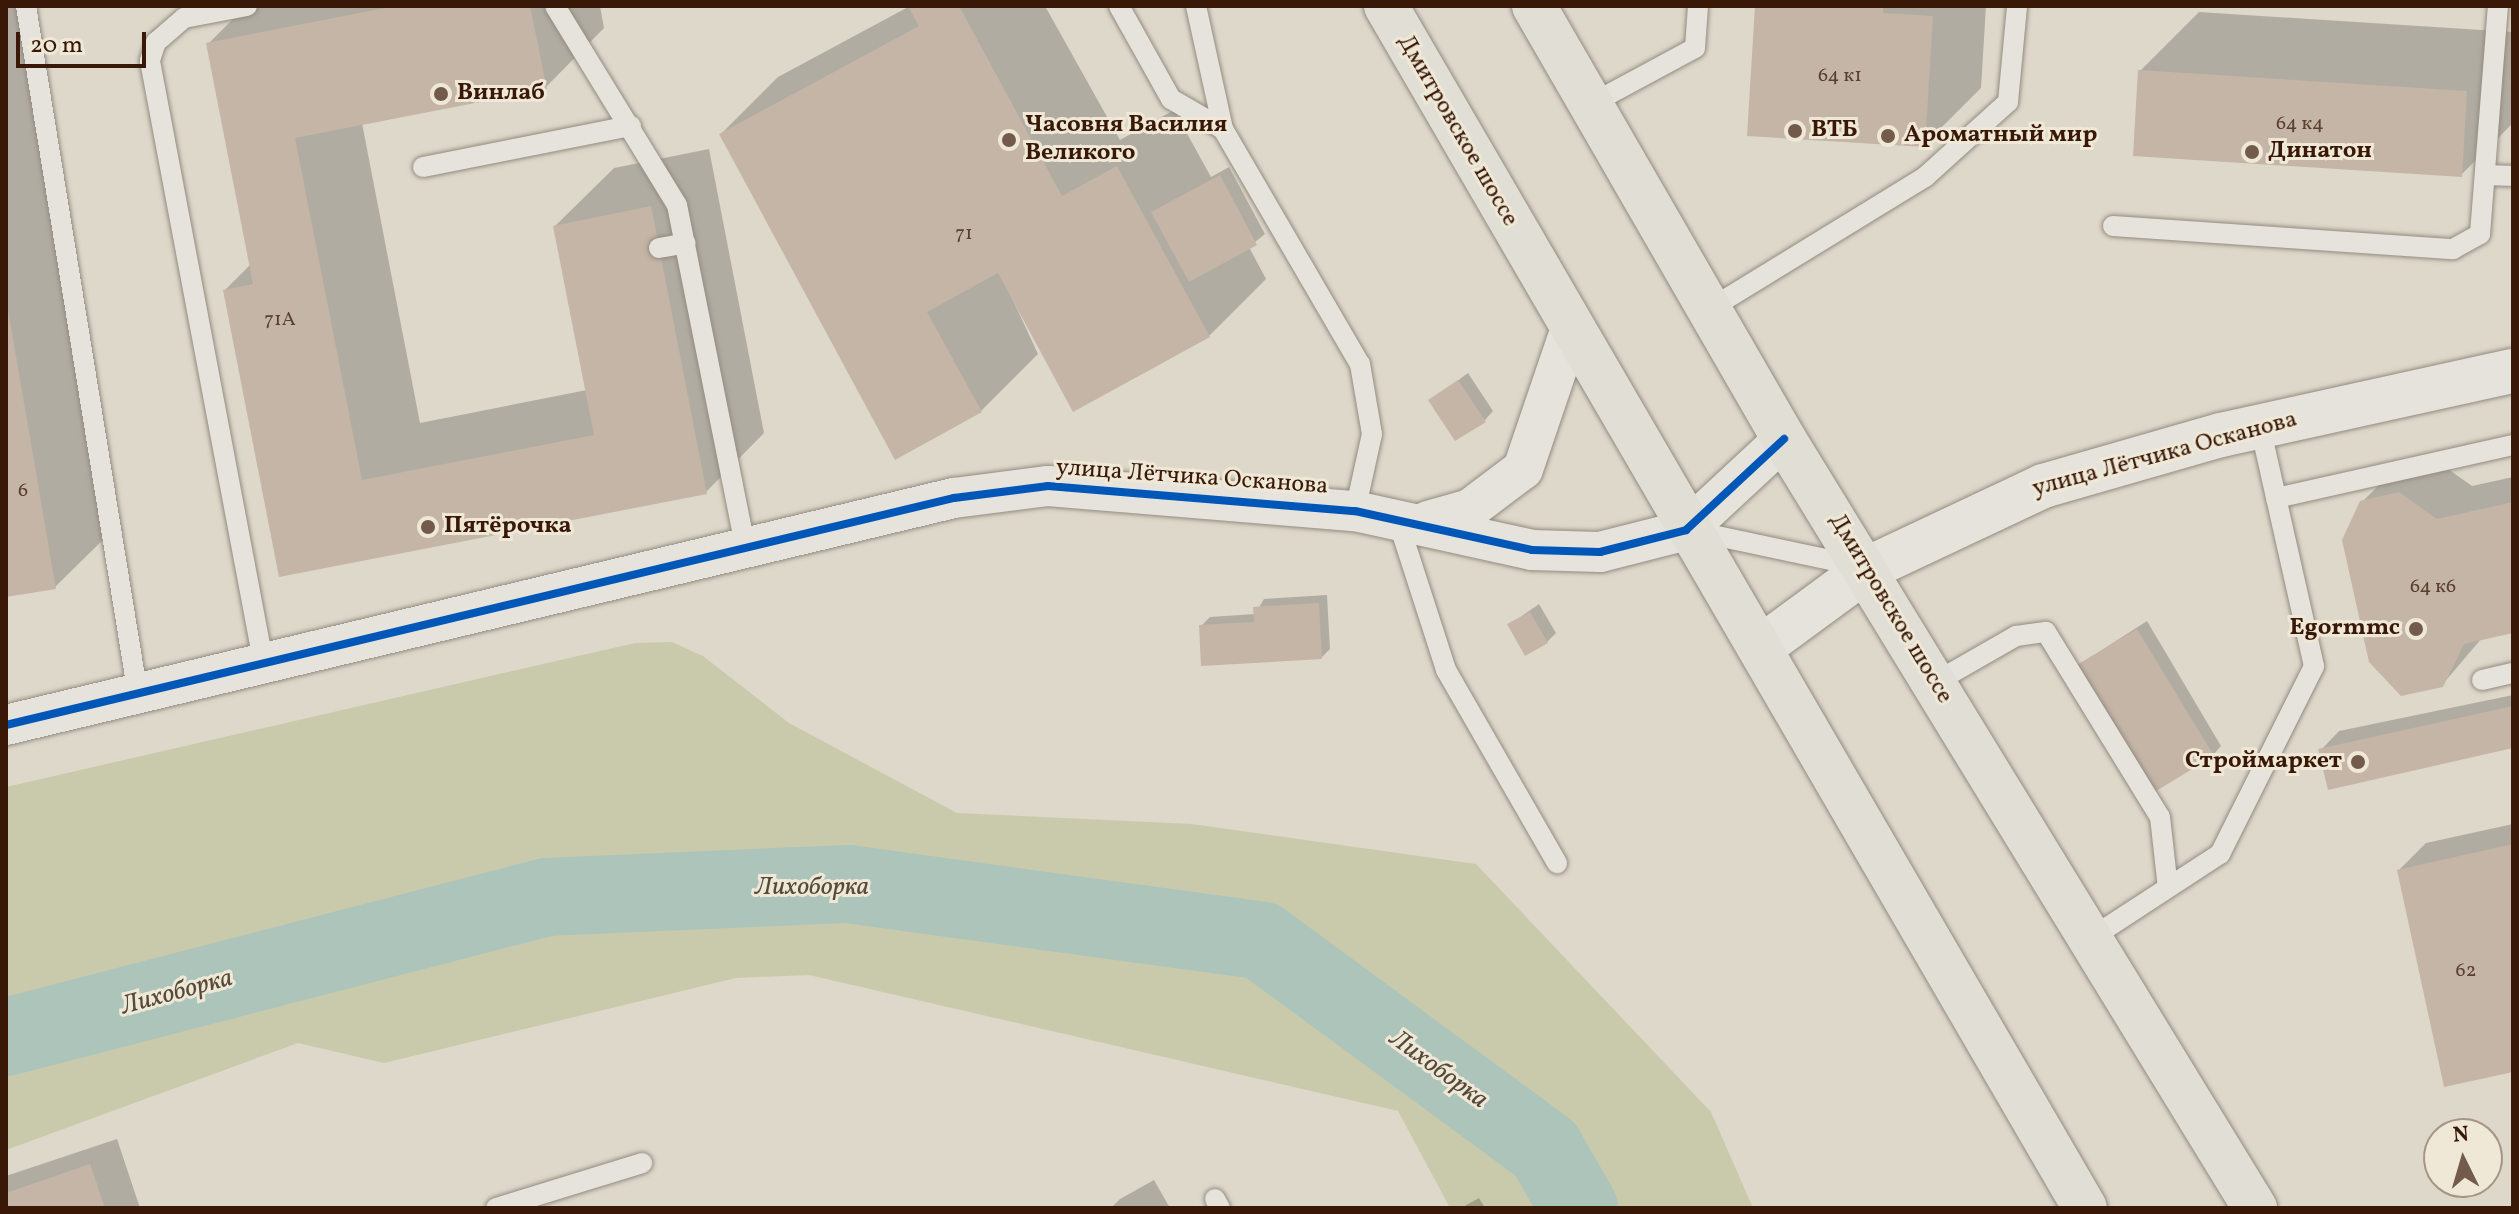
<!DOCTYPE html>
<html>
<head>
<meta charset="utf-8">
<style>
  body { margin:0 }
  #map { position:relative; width:2519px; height:1214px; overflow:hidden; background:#ded8ca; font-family:Vollkorn,serif }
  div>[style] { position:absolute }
  .green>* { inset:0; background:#c9caab }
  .shadow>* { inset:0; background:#0003 }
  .river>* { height:78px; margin:-39px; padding:0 39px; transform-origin:39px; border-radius:39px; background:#acc4ba }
  .building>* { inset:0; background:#c4b5a7 }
  .roads { filter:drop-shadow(0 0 2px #938b81) drop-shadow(0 0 2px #938b81) }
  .lane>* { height:20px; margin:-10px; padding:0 10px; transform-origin:10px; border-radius:10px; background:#e6e3dc }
  .street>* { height:40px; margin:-20px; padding:0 20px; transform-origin:20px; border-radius:20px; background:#e6e3dc }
  .secondary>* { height:44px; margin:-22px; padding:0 22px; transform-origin:22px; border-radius:22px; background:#e6e3dc }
  .primary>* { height:44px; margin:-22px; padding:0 22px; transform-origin:22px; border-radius:22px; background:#e1ded6 }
  .cycleway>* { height:8px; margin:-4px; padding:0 4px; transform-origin:4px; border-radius:4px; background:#0057b8 }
  .dots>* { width:22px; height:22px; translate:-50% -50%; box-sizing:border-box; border:4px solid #efe8d7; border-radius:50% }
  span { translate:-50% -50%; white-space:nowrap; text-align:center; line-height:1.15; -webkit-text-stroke:6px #efe8d7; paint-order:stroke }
  .number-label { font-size:20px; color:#5c3f2f }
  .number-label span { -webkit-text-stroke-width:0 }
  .poi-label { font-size:24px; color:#391807; font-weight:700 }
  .left { translate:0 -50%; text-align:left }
  .right { translate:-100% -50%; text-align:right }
  .street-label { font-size:24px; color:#391807 }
  .water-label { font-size:26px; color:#55493b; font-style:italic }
  .frame { position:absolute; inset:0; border:8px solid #391807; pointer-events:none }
  .north { position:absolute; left:2423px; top:1118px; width:80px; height:80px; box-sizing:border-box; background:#efe8d7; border:2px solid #a69584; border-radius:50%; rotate:355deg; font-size:22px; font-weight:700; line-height:32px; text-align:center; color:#391807 }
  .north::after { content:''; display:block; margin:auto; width:28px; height:36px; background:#735b4b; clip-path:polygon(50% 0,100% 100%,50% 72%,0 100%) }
  .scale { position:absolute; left:16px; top:32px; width:130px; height:36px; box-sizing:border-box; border:4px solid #391807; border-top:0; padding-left:10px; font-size:24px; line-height:28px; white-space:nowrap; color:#391807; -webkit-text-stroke:6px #efe8d7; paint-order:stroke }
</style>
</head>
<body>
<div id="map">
  <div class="green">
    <div style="clip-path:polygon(672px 642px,703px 656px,789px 723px,957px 813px,1192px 824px,1476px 864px,1711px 1112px,1753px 1208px,1450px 1208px,1398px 1111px,809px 975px,736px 978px,384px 1063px,298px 1043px,6px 1150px,6px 787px,635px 643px)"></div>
  </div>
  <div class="shadow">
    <div style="clip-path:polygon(6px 6px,27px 6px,114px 529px,55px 587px,6px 595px)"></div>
    <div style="clip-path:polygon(246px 6px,600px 6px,604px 28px,546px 87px,362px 123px,420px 423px,587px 390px,555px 226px,614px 168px,709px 149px,764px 433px,706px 492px,280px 574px,225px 290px,251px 264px,208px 44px)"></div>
    <div style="clip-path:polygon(910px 6px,1045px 6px,1120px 140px,1174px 110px,1211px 177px,1229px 167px,1265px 234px,1249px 247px,1266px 279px,1209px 336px,999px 270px,1038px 354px,981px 411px,721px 134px,778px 77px)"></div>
    <div style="clip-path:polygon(1757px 6px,1986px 6px,1981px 88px,1924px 145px)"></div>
    <div style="clip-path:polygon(2199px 12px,2513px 32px,2513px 123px,2461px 175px,2140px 71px)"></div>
    <div style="clip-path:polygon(1468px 373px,1493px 411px,1485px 420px,1431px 400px)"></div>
    <div style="clip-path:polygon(2434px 459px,2472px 486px,2513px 477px,2513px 631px,2482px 638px,2442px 685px,2362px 502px,2396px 468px)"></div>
    <div style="clip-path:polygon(1327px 595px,1330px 649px,1321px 658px,1201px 626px,1210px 617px,1255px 614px,1264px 599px)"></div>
    <div style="clip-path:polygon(1539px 604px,1556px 633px,1547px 642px,1509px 625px)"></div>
    <div style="clip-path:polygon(2147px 621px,2221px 746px,2213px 755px,2077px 666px)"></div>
    <div style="clip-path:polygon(2513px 695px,2513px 746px,2321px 750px,2339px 731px)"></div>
    <div style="clip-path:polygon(2513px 824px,2513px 1070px,2399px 870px,2426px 843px)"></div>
    <div style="clip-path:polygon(117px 1139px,140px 1208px,6px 1208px,6px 1176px)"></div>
    <div style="clip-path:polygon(1154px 1180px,1170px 1208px,1111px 1208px,1120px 1199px)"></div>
    <div style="clip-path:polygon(1479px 1198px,1485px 1208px,1461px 1208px)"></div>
  </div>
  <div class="river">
    <div style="left:6px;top:1037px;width:559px;rotate:-14.51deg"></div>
    <div style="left:547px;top:897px;width:301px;rotate:-2.5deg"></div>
    <div style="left:848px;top:884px;width:418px;rotate:7.8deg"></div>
    <div style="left:1262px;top:941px;width:351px;rotate:36.3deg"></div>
    <div style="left:1545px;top:1149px;width:68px;rotate:60deg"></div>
  </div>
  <div class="building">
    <div style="clip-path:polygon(395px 6px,530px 6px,547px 89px,295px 138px,362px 480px,594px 435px,553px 226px,651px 206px,707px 494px,279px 577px,223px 290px,253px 284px,206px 43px)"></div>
    <div style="clip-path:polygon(908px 6px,959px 6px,1062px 196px,1117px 166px,1210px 337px,1073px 412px,998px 273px,927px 312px,982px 412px,895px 460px,719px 134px,919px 26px)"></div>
    <div style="clip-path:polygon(1755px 6px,1883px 6px,1883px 13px,1933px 16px,1925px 147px,1747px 136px)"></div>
    <div style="clip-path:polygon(2138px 70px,2467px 91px,2462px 177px,2133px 156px)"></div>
    <div style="clip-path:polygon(1220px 175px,1257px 245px,1189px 282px,1151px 212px)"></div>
    <div style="clip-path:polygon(6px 298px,56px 589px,6px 597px)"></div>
    <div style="clip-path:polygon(1458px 380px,1486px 422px,1455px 441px,1428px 400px)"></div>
    <div style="clip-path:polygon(2399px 492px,2437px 519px,2513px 502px,2513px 633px,2464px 644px,2443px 687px,2401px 696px,2369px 662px,2342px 540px,2360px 501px)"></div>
    <div style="clip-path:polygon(1319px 603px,1322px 659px,1201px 666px,1199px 625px,1254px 622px,1253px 607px)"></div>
    <div style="clip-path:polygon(1530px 612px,1548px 643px,1525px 656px,1507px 624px)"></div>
    <div style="clip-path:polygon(2137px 629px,2214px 756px,2151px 794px,2075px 666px)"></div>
    <div style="clip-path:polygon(2513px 706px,2513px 748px,2328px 790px,2318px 749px)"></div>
    <div style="clip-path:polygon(2513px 844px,2513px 1072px,2444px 1087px,2397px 870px)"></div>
    <div style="clip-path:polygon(90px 1164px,105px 1208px,6px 1208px,6px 1193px)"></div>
  </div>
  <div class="roads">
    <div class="lane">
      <div style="left:26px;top:6px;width:698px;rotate:80.77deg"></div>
      <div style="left:247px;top:6px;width:64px;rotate:169.2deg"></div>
      <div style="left:184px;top:18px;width:37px;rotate:139deg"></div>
      <div style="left:156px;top:42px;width:20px;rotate:108deg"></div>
      <div style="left:150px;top:61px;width:616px;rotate:79.33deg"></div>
      <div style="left:555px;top:6px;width:233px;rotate:58.5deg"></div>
      <div style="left:677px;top:205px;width:353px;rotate:78.7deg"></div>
      <div style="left:1119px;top:6px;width:107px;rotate:60.8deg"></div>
      <div style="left:1171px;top:99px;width:60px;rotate:30deg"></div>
      <div style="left:1196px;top:6px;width:126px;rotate:77.6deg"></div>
      <div style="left:1223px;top:129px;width:272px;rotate:59.8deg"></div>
      <div style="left:1360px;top:364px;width:71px;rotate:80.3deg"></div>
      <div style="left:1372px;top:434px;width:79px;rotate:102.4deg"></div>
      <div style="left:1591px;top:104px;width:118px;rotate:-28.3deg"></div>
      <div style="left:1695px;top:48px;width:42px;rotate:-85.9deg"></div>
      <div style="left:423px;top:167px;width:212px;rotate:-11.2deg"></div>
      <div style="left:2487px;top:175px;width:26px;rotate:2deg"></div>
      <div style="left:2113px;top:226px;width:341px;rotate:3.9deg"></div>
      <div style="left:2453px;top:249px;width:31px;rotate:-29deg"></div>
      <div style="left:2480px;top:234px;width:229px;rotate:-85.5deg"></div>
      <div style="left:659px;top:248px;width:27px;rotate:-10deg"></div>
      <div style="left:1708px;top:310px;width:255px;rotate:-31.5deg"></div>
      <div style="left:1925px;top:177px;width:112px;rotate:-42.1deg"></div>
      <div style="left:2008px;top:102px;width:96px;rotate:-84.6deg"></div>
      <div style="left:2276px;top:498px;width:243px;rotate:-12.6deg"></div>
      <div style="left:1397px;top:518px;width:160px;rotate:72.1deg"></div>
      <div style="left:1446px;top:670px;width:223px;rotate:60.1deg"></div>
      <div style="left:1694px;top:531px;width:169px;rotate:12deg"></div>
      <div style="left:2482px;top:680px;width:32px;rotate:-13deg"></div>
      <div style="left:1934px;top:683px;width:95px;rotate:-29.8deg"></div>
      <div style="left:2016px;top:636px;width:30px;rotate:-8deg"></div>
      <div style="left:2046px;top:632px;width:217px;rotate:58.4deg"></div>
      <div style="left:2160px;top:817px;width:71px;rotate:83.6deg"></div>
      <div style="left:2088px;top:940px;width:158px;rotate:-33.1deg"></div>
      <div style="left:2220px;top:854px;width:210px;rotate:-63.4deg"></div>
      <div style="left:2314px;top:666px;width:245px;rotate:-102.7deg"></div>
      <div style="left:1215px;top:1199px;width:10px;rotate:61deg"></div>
      <div style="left:496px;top:1208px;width:153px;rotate:-17.1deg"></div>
    </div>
    <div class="street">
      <div style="left:1428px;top:521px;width:44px;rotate:-15.9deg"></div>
      <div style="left:1470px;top:509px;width:66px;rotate:-37deg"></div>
      <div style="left:1523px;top:469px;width:146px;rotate:-71.2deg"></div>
      <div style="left:6px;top:725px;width:975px;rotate:-13.47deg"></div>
      <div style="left:954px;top:498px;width:95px;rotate:-7.3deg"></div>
      <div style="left:1048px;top:486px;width:308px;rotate:4.7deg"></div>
      <div style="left:1355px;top:511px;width:181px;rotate:12.4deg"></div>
      <div style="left:1532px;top:550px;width:68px;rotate:1.7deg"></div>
      <div style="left:1600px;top:552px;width:89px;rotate:-14.3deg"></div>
      <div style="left:1686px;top:530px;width:134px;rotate:-42.9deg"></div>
    </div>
    <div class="secondary">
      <div style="left:1760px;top:648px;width:135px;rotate:-36.3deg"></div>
      <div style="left:1869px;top:568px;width:192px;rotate:-25.2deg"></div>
      <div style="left:2043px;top:486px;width:185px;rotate:-16deg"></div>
      <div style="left:2221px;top:435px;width:299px;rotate:-12.4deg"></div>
    </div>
    <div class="primary">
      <div style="left:1386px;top:6px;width:1390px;rotate:59.82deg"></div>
      <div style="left:1534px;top:6px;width:500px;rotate:60deg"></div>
      <div style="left:1784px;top:439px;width:902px;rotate:58.51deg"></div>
    </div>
  </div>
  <div class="cycleway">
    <div style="left:6px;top:725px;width:975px;rotate:-13.47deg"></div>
    <div style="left:954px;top:498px;width:95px;rotate:-7.3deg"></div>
    <div style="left:1048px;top:486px;width:308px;rotate:4.7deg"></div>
    <div style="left:1355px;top:511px;width:181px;rotate:12.4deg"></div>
    <div style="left:1532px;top:550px;width:68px;rotate:1.7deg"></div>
    <div style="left:1600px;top:552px;width:89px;rotate:-14.3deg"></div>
    <div style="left:1686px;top:530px;width:134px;rotate:-42.9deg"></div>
  </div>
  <div class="dots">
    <div style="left:441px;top:94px;background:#735b4b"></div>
    <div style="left:1795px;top:131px;background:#735b4b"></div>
    <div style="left:1888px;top:136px;background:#735b4b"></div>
    <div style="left:1009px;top:140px;background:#735b4b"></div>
    <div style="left:2252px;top:152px;background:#735b4b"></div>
    <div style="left:428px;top:527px;background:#735b4b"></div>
    <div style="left:2416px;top:629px;background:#735b4b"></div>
    <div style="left:2358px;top:762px;background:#735b4b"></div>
  </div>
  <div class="number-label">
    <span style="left:1840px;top:76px">64 к1</span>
    <span style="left:2300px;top:124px">64 к4</span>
    <span style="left:964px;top:234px">71</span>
    <span style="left:280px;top:320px">71А</span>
    <span style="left:23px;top:491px">6</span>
    <span style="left:2433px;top:587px">64 к6</span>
    <span style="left:2466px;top:971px">62</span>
  </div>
  <div class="poi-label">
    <span class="left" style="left:457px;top:94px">Винлаб</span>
    <span class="left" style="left:1025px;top:140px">Часовня Василия<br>Великого</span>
    <span class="left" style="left:1811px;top:131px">ВТБ</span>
    <span class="left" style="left:1904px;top:136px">Ароматный мир</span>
    <span class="left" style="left:2268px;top:152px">Динатон</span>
    <span class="left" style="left:444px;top:527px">Пятёрочка</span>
    <span class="right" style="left:2400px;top:629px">Egormmc</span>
    <span class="right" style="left:2342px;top:762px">Строймаркет</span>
  </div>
  <div class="street-label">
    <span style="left:1457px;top:131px;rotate:60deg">Дмитровское шоссе</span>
    <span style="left:2165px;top:455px;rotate:-15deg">улица Лётчика Осканова</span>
    <span style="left:1192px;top:478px;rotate:4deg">улица Лётчика Осканова</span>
    <span style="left:1890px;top:609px;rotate:59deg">Дмитровское шоссе</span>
  </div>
  <div class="water-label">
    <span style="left:812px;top:888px">Лихоборка</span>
    <span style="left:177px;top:993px;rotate:-15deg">Лихоборка</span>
    <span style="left:1438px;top:1070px;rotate:36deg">Лихоборка</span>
  </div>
  <div class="frame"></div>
  <div class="north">N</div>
  <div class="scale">20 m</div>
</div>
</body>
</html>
